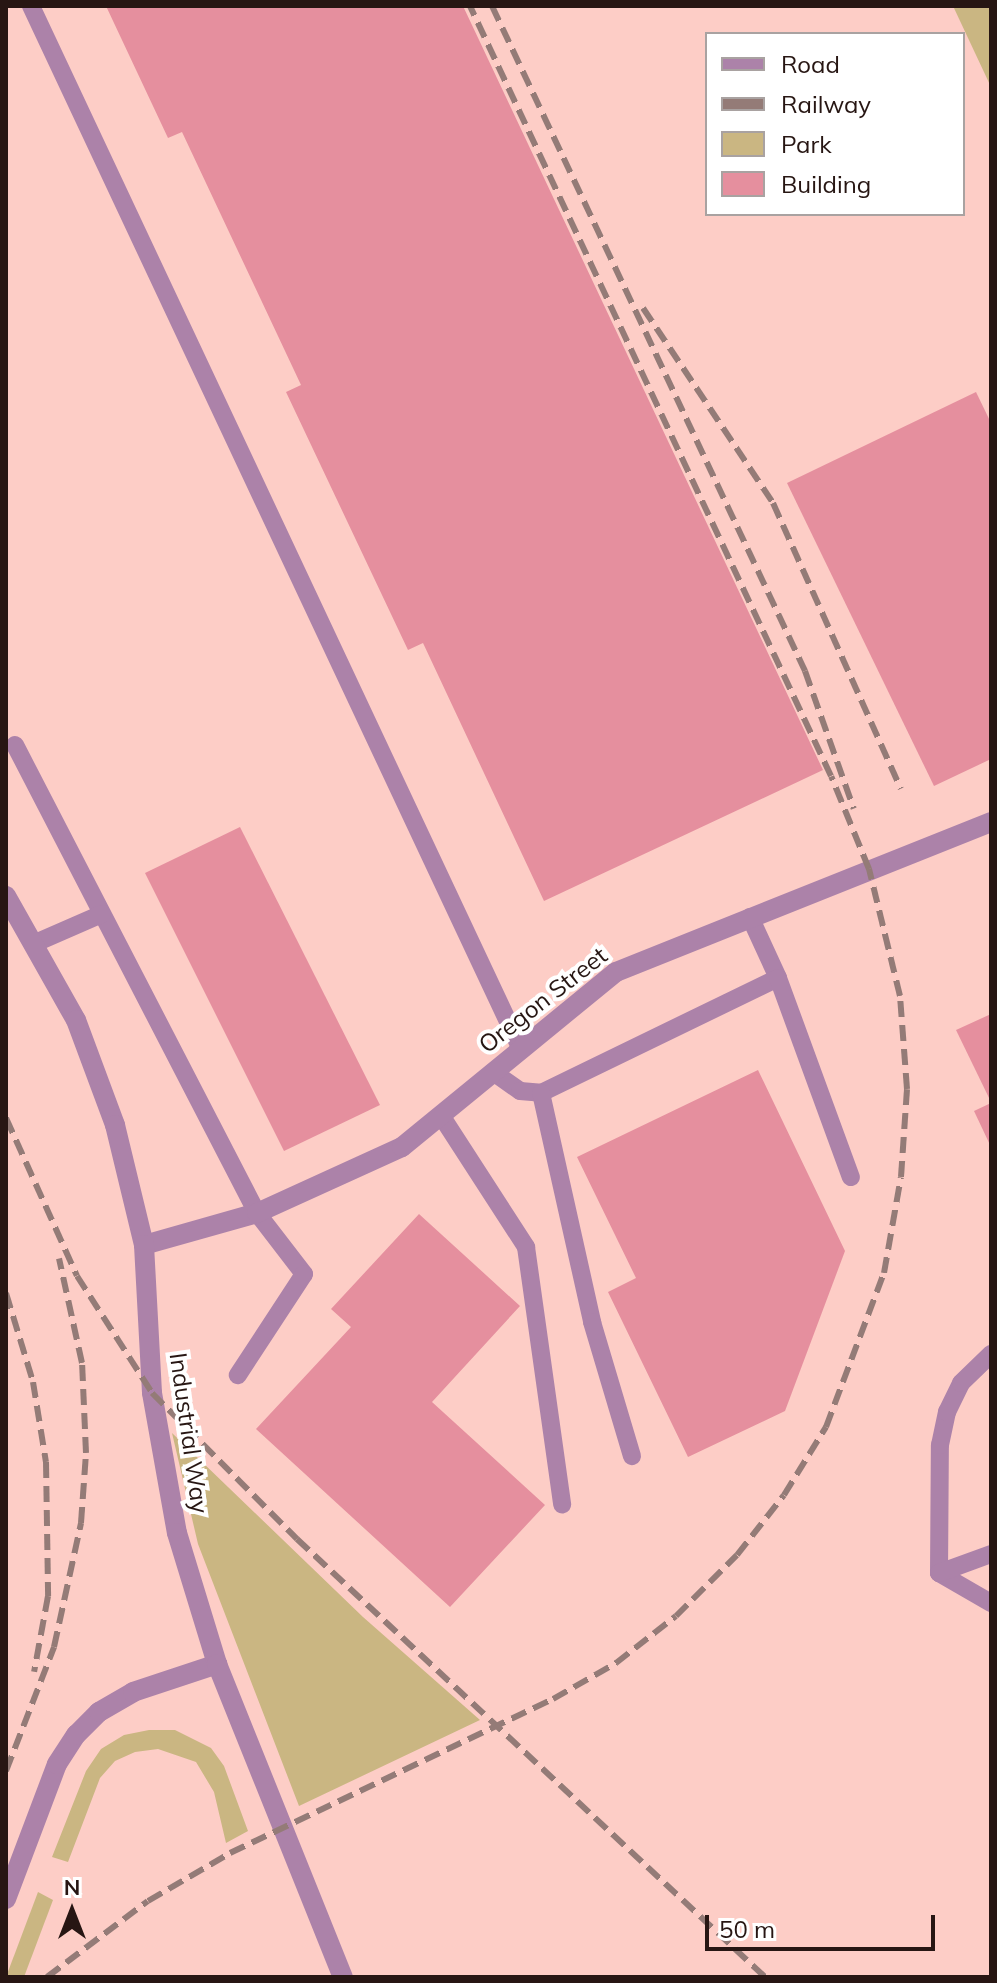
<!DOCTYPE html>
<html>
<head>
<meta charset="utf-8">
<style>
  body { margin:0 }
  #map { position:relative; width:997px; height:1983px; overflow:hidden; background:#fadad5; font-family:Mulish,sans-serif }
  div>[style] { position:absolute }
  .built>* { inset:0; background:#fdcdc6 }
  .green>* { inset:0; background:#cab682 }
  .building>* { inset:0; background:#e58f9e }
  .service>* { height:18px; margin:-9px; padding:0 9px; transform-origin:9px; border-radius:9px; background:#ac82a9 }
  .minor>* { height:20px; margin:-10px; padding:0 10px; transform-origin:10px; border-radius:10px; background:#ac82a9 }
  .tertiary>* { height:20px; margin:-10px; padding:0 10px; transform-origin:10px; border-radius:10px; background:#ac82a9 }
  .rail>* { height:6px; margin-top:-3px; transform-origin:0; background:repeating-linear-gradient(90deg,#947b77 0 16px,transparent 0 24px) }
  span { translate:-50% -50%; white-space:nowrap; text-align:center; line-height:1.15; -webkit-text-stroke:8px #fff; paint-order:stroke }
  .street-label { font-size:24px; color:#271613 }
  .frame { position:absolute; inset:0; border:8px solid #271613; pointer-events:none }
  .legend { position:absolute; left:705px; top:32px; width:260px; height:184px; box-sizing:border-box; background:#fff; border:2px solid #a9a2a1; margin:0; padding:10px 14px; list-style:none; font-size:24px; color:#271613 }
  .legend li { display:flex; align-items:center; gap:16px; height:40px }
  .legend b { width:40px; border:2px solid #a9a2a1 }
  .north { position:absolute; left:32px; top:1871px; width:80px; height:80px; -webkit-text-stroke:6px #fff; paint-order:stroke; rotate:0deg; font-size:22px; font-weight:700; line-height:32px; text-align:center; color:#271613 }
  .north::after { content:''; display:block; margin:auto; width:28px; height:36px; background:#271613; clip-path:polygon(50% 0,100% 100%,50% 72%,0 100%) }
  .scale { position:absolute; left:705px; top:1915px; width:230px; height:36px; box-sizing:border-box; border:4px solid #271613; border-top:0; padding-left:10px; font-size:24px; line-height:28px; white-space:nowrap; color:#271613; -webkit-text-stroke:6px #fff; paint-order:stroke }
</style>
</head>
<body>
<div id="map">
  <div class="built">
    <div style="clip-path:polygon(evenodd,6px 6px,991px 6px,991px 1977px,6px 1977px,6px 6px,707px 34px,963px 34px,963px 214px,707px 214px,707px 34px)"></div>
  </div>
  <div class="green">
    <div style="clip-path:polygon(953px 6px,991px 6px,991px 87px)"></div>
    <div style="clip-path:polygon(172px 1433px,363px 1617px,480px 1720px,299px 1806px,198px 1544px)"></div>
    <div style="clip-path:polygon(149px 1730px,175px 1730px,211px 1748px,224px 1766px,248px 1831px,226px 1843px,214px 1792px,196px 1762px,158px 1749px,135px 1752px,115px 1761px,100px 1778px,68px 1862px,52px 1857px,86px 1771px,101px 1749px,124px 1735px)"></div>
    <div style="clip-path:polygon(38px 1892px,53px 1900px,24px 1977px,6px 1977px)"></div>
  </div>
  <div class="building">
    <div style="clip-path:polygon(106px 6px,463px 6px,823px 770px,544px 901px,423px 643px,408px 650px,286px 392px,301px 385px,182px 132px,168px 138px)"></div>
    <div style="clip-path:polygon(976px 392px,991px 423px,991px 759px,934px 786px,787px 483px)"></div>
    <div style="clip-path:polygon(240px 827px,380px 1105px,284px 1151px,145px 873px)"></div>
    <div style="clip-path:polygon(991px 1014px,991px 1102px,956px 1030px)"></div>
    <div style="clip-path:polygon(758px 1070px,845px 1251px,785px 1411px,688px 1457px,608px 1292px,636px 1278px,577px 1157px)"></div>
    <div style="clip-path:polygon(991px 1103px,991px 1147px,974px 1111px)"></div>
    <div style="clip-path:polygon(419px 1214px,520px 1306px,432px 1402px,545px 1505px,450px 1607px,256px 1429px,351px 1327px,331px 1309px)"></div>
  </div>
  <div class="service">
    <div style="left:31px;top:6px;width:1150px;rotate:64.84deg"></div>
    <div style="left:15px;top:745px;width:527px;rotate:62.66deg"></div>
    <div style="left:257px;top:1213px;width:77px;rotate:52.4deg"></div>
    <div style="left:304px;top:1274px;width:121px;rotate:123.2deg"></div>
    <div style="left:750px;top:917px;width:67px;rotate:65.3deg"></div>
    <div style="left:33px;top:944px;width:75px;rotate:-23.5deg"></div>
    <div style="left:493px;top:1072px;width:33px;rotate:35deg"></div>
    <div style="left:520px;top:1091px;width:21px;rotate:5deg"></div>
    <div style="left:541px;top:1093px;width:263px;rotate:-25.9deg"></div>
    <div style="left:778px;top:978px;width:212px;rotate:69.9deg"></div>
    <div style="left:541px;top:1093px;width:235px;rotate:77.4deg"></div>
    <div style="left:592px;top:1322px;width:140px;rotate:73.4deg"></div>
    <div style="left:442px;top:1117px;width:155px;rotate:57.1deg"></div>
    <div style="left:526px;top:1247px;width:260px;rotate:82deg"></div>
    <div style="left:939px;top:1573px;width:128px;rotate:-89.6deg"></div>
    <div style="left:940px;top:1445px;width:34px;rotate:-78deg"></div>
    <div style="left:947px;top:1412px;width:32px;rotate:-64deg"></div>
    <div style="left:961px;top:1383px;width:42px;rotate:-44deg"></div>
    <div style="left:939px;top:1573px;width:60px;rotate:30deg"></div>
    <div style="left:939px;top:1573px;width:55px;rotate:-20.1deg"></div>
  </div>
  <div class="minor">
    <div style="left:144px;top:1245px;width:117px;rotate:-15.8deg"></div>
    <div style="left:257px;top:1213px;width:159px;rotate:-24.5deg"></div>
    <div style="left:402px;top:1147px;width:276px;rotate:-39.3deg"></div>
    <div style="left:616px;top:972px;width:404px;rotate:-21.8deg"></div>
    <div style="left:6px;top:1899px;width:144px;rotate:-69.3deg"></div>
    <div style="left:57px;top:1764px;width:35px;rotate:-57deg"></div>
    <div style="left:76px;top:1735px;width:33px;rotate:-45deg"></div>
    <div style="left:99px;top:1712px;width:39px;rotate:-30deg"></div>
    <div style="left:133px;top:1692px;width:89px;rotate:-18.4deg"></div>
  </div>
  <div class="tertiary">
    <div style="left:6px;top:896px;width:142px;rotate:60.6deg"></div>
    <div style="left:76px;top:1020px;width:112px;rotate:69.6deg"></div>
    <div style="left:115px;top:1125px;width:123px;rotate:76.4deg"></div>
    <div style="left:144px;top:1245px;width:148px;rotate:86.9deg"></div>
    <div style="left:152px;top:1393px;width:142px;rotate:79.9deg"></div>
    <div style="left:177px;top:1533px;width:137px;rotate:73deg"></div>
    <div style="left:217px;top:1664px;width:337px;rotate:68.1deg"></div>
  </div>
  <div class="rail">
    <div style="left:492px;top:6px;width:735px;rotate:64.79deg"></div>
    <div style="left:805px;top:671px;width:146px;rotate:70.5deg"></div>
    <div style="left:643px;top:308px;width:234px;rotate:56.3deg"></div>
    <div style="left:773px;top:503px;width:313px;rotate:65.9deg"></div>
    <div style="left:6px;top:1118px;width:173px;rotate:65.8deg"></div>
    <div style="left:77px;top:1276px;width:139px;rotate:57.3deg"></div>
    <div style="left:152px;top:1393px;width:206px;rotate:45.2deg"></div>
    <div style="left:297px;top:1539px;width:641px;rotate:43.1deg"></div>
    <div style="left:6px;top:1293px;width:93px;rotate:73.1deg"></div>
    <div style="left:33px;top:1382px;width:81px;rotate:80.8deg"></div>
    <div style="left:46px;top:1462px;width:134px;rotate:89.1deg"></div>
    <div style="left:48px;top:1596px;width:77px;rotate:100.4deg"></div>
    <div style="left:6px;top:1771px;width:133px;rotate:-68.8deg"></div>
    <div style="left:54px;top:1647px;width:127px;rotate:-77.7deg"></div>
    <div style="left:81px;top:1523px;width:70px;rotate:-85.9deg"></div>
    <div style="left:86px;top:1453px;width:90px;rotate:-92.5deg"></div>
    <div style="left:82px;top:1363px;width:107px;rotate:-102.4deg"></div>
    <div style="left:47px;top:1977px;width:126px;rotate:-37deg"></div>
    <div style="left:148px;top:1901px;width:95px;rotate:-30.3deg"></div>
    <div style="left:230px;top:1853px;width:358px;rotate:-25.5deg"></div>
    <div style="left:553px;top:1699px;width:73px;rotate:-29.7deg"></div>
    <div style="left:616px;top:1663px;width:76px;rotate:-38.1deg"></div>
    <div style="left:676px;top:1616px;width:86px;rotate:-45deg"></div>
    <div style="left:737px;top:1555px;width:76px;rotate:-51.9deg"></div>
    <div style="left:784px;top:1495px;width:80px;rotate:-58.3deg"></div>
    <div style="left:826px;top:1427px;width:165px;rotate:-69.4deg"></div>
    <div style="left:884px;top:1273px;width:97px;rotate:-80deg"></div>
    <div style="left:901px;top:1177px;width:88px;rotate:-86.1deg"></div>
    <div style="left:907px;top:1089px;width:93px;rotate:-94.3deg"></div>
    <div style="left:900px;top:996px;width:131px;rotate:-103.7deg"></div>
    <div style="left:869px;top:869px;width:100px;rotate:-112.2deg"></div>
    <div style="left:831px;top:776px;width:850px;rotate:-115.12deg"></div>
  </div>
  <div class="street-label">
    <span style="left:543px;top:1000px;rotate:-38deg">Oregon Street</span>
    <span style="left:189px;top:1433px;rotate:82deg">Industrial Way</span>
  </div>
  <div class="frame"></div>
  <ul class="legend">
  <li><b style="height:10px;background:#ac82a9"></b>Road</li>
  <li><b style="height:10px;background:#947b77"></b>Railway</li>
  <li><b style="height:22px;background:#cab682"></b>Park</li>
  <li><b style="height:22px;background:#e58f9e"></b>Building</li>
  </ul>
  <div class="north">N</div>
  <div class="scale">50 m</div>
</div>
</body>
</html>
